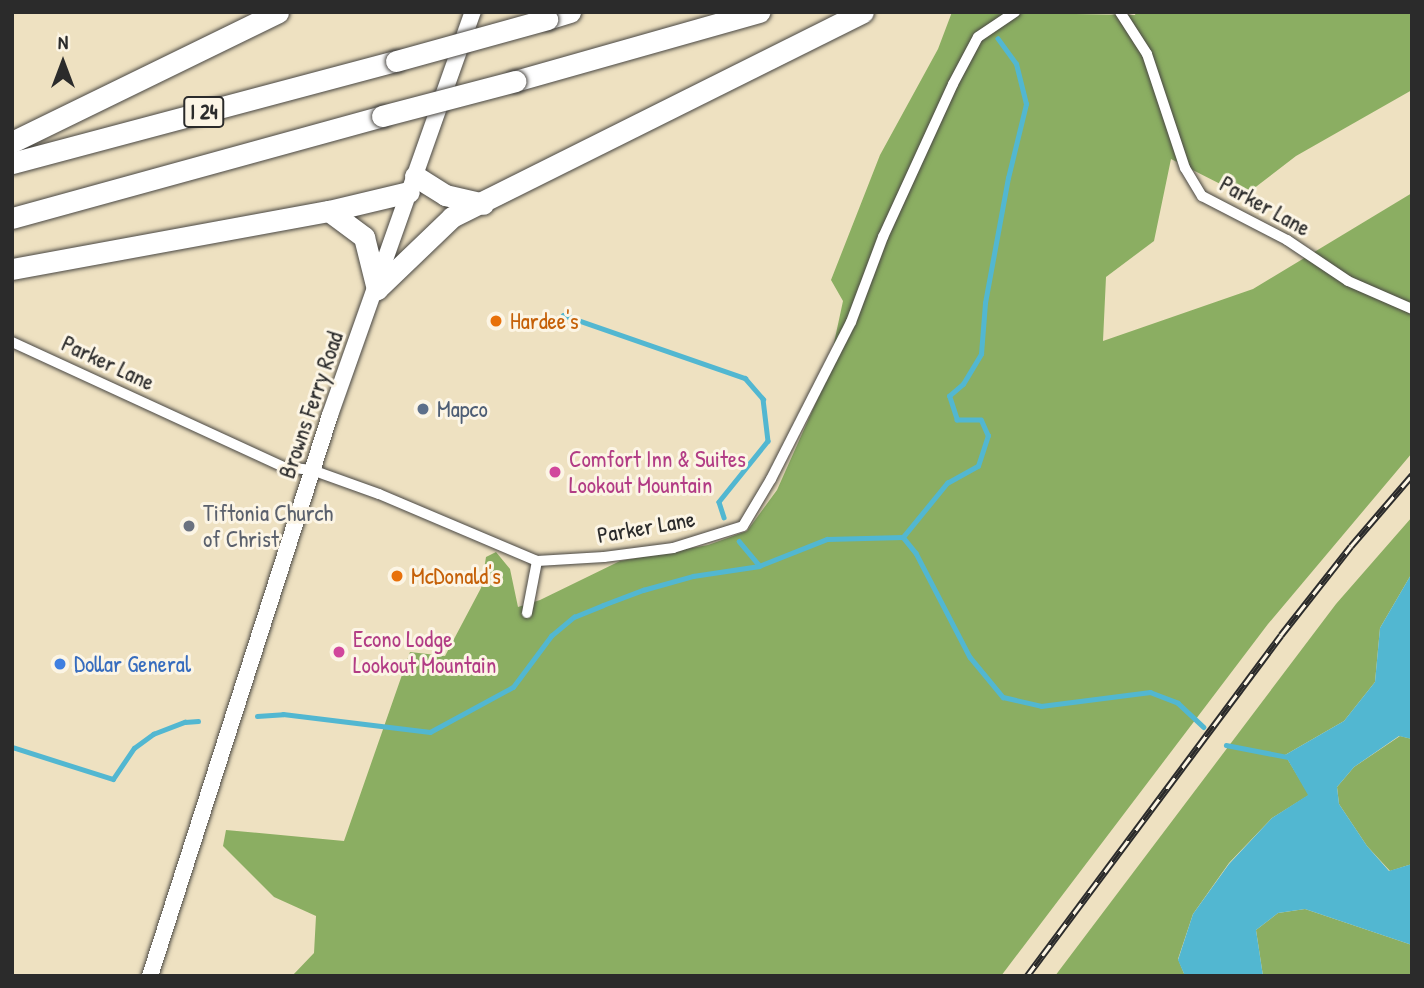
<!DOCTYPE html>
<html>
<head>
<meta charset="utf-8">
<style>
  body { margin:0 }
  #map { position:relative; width:1424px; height:988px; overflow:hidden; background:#eee1c1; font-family:"Patrick Hand",sans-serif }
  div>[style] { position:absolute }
  .forest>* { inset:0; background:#8bae62 }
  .water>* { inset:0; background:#52b7d1 }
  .stream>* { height:4.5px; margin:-2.25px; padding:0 2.25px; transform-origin:2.25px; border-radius:2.25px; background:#52b7d1 }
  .roads { filter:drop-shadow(0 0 2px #484642) drop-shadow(0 0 2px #484642) }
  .street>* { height:10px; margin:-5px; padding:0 5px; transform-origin:5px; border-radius:5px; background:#fff }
  .secondary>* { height:16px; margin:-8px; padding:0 8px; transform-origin:8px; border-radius:8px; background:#fff }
  .highway>* { height:21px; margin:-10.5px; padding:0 10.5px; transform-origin:10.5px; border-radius:10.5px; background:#fff }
  .rail>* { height:7px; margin-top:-3.5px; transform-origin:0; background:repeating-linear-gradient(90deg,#fcf5e5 0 13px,#2b2b2b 0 26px); box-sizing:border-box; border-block:2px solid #2b2b2b }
  .bridges { filter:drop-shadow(0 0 2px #484642) drop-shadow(0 0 2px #484642) }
  .highway-bridge>* { height:21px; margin:-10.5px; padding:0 10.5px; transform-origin:10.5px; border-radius:10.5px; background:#fff }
  .dots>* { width:19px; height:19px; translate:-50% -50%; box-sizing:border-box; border:4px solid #fcf5e5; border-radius:50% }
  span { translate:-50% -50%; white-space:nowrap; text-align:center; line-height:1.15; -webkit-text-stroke:6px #fcf5e5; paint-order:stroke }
  .shield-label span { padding:2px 5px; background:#fcf5e5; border:2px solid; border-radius:5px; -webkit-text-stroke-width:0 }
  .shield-label { font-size:21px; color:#2b2b2b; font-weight:700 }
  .street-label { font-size:23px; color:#2b2b2b }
  .food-label { font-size:23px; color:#c56008 }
  .left { translate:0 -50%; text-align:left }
  .service-label { font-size:23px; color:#4e5e75 }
  .hotel-label { font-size:23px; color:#b23c85 }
  .worship-label { font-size:23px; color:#5b616d }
  .shop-label { font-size:23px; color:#366cbe }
  .frame { position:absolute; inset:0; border:14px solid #2b2b2b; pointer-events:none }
  .north { position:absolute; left:28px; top:28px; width:70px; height:70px; -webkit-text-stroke:5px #fcf5e5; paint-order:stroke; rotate:0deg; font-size:19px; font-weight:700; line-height:28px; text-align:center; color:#2b2b2b }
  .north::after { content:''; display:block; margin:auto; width:24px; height:32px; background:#2b2b2b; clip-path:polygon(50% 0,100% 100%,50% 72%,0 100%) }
</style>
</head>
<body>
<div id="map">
  <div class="forest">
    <div style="clip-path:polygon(952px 12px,1135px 15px,1136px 12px,1412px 12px,1412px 90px,1296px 156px,1244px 196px,1171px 159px,1154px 241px,1106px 277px,1103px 341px,1253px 289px,1412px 193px,1412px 453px,1268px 624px,1001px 976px,292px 976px,314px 953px,316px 916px,274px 897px,223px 846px,226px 830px,344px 841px,410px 652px,445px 656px,481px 588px,486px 557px,496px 552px,510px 569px,518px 607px,540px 600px,620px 561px,708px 545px,747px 531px,777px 490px,826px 380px,843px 301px,831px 280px,880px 155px,938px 49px)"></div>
    <div style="clip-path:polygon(1412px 517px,1412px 573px,1380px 628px,1375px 682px,1344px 721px,1285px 755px,1309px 795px,1272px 818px,1229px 863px,1193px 914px,1178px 959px,1185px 976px,1055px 976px,1336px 604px)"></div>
    <div style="clip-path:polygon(1400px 736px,1412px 739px,1412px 864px,1390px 871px,1367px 846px,1339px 804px,1337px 787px,1354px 767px)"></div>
    <div style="clip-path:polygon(1305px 909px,1412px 945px,1412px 976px,1263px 976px,1256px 930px,1278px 913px)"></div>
  </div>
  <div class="water">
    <div style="clip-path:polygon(1412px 573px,1412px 739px,1399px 736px,1354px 767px,1337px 787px,1339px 804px,1367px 846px,1389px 871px,1412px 864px,1412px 945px,1305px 909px,1278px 913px,1256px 930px,1263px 976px,1185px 976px,1178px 960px,1193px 914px,1229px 864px,1272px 818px,1308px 795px,1285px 755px,1344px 721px,1375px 682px,1380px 628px)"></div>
  </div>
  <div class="stream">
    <div style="left:563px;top:315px;width:193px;rotate:19.1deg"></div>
    <div style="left:745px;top:378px;width:28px;rotate:49deg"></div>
    <div style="left:763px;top:399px;width:42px;rotate:83.2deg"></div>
    <div style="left:768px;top:441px;width:78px;rotate:128.8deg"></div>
    <div style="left:719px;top:502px;width:16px;rotate:72deg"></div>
    <div style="left:903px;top:537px;width:21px;rotate:51deg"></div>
    <div style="left:916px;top:553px;width:117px;rotate:62.6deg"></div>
    <div style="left:970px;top:657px;width:52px;rotate:50.5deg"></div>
    <div style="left:1003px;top:697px;width:39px;rotate:13deg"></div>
    <div style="left:1041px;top:706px;width:110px;rotate:-7.3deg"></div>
    <div style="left:1150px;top:692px;width:30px;rotate:21deg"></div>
    <div style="left:1178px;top:703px;width:35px;rotate:43deg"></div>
    <div style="left:739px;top:541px;width:31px;rotate:50deg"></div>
    <div style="left:257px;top:716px;width:26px;rotate:-4deg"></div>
    <div style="left:283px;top:714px;width:148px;rotate:7deg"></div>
    <div style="left:430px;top:732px;width:94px;rotate:-28.5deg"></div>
    <div style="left:513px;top:687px;width:64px;rotate:-53.3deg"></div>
    <div style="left:551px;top:636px;width:30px;rotate:-40deg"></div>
    <div style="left:574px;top:617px;width:31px;rotate:-22deg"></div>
    <div style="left:603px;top:605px;width:43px;rotate:-20.6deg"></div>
    <div style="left:643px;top:590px;width:52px;rotate:-15.6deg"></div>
    <div style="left:693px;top:576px;width:67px;rotate:-8.6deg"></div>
    <div style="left:759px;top:566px;width:73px;rotate:-21.7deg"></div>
    <div style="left:827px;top:539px;width:76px;rotate:-1.5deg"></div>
    <div style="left:903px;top:537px;width:70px;rotate:-50.8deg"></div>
    <div style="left:947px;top:483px;width:35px;rotate:-29deg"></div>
    <div style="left:978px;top:466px;width:32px;rotate:-72deg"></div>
    <div style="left:988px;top:436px;width:17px;rotate:-114deg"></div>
    <div style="left:981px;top:420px;width:24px;rotate:180deg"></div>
    <div style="left:957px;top:420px;width:25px;rotate:-108deg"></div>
    <div style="left:949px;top:396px;width:18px;rotate:-41deg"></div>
    <div style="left:963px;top:384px;width:35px;rotate:-59deg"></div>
    <div style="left:981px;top:354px;width:51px;rotate:-85.5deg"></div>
    <div style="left:985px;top:303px;width:127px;rotate:-79.6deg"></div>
    <div style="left:1008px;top:178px;width:76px;rotate:-76.3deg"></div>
    <div style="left:1026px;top:104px;width:41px;rotate:-104deg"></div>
    <div style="left:1016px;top:64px;width:31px;rotate:-126deg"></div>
    <div style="left:1226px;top:745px;width:63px;rotate:11deg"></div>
    <div style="left:12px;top:747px;width:106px;rotate:17.6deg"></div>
    <div style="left:113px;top:779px;width:37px;rotate:-56deg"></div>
    <div style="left:134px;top:748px;width:24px;rotate:-36deg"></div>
    <div style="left:153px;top:734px;width:34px;rotate:-21deg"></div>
    <div style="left:185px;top:722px;width:13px;rotate:-4deg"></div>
  </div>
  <div class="roads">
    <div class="street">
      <div style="left:1120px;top:12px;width:50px;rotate:57.3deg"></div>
      <div style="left:1147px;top:54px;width:120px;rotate:71.6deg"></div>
      <div style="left:1185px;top:168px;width:33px;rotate:59deg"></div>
      <div style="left:1202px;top:196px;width:96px;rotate:27.4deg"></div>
      <div style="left:1287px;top:240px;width:73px;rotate:33.9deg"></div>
      <div style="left:1348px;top:281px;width:70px;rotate:23.6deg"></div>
      <div style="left:12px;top:342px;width:299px;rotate:24.7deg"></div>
      <div style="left:284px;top:467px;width:28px;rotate:6deg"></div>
      <div style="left:312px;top:470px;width:71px;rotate:19.7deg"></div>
      <div style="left:379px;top:494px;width:172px;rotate:23deg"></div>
      <div style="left:537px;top:561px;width:67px;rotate:-3.4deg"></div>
      <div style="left:604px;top:557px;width:70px;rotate:-7.4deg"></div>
      <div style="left:673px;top:548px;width:73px;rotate:-17.4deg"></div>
      <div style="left:743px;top:526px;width:55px;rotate:-59.2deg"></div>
      <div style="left:771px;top:479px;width:176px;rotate:-63deg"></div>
      <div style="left:851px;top:322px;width:91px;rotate:-69.4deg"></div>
      <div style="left:883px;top:237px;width:168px;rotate:-65.4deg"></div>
      <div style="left:953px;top:84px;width:53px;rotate:-62deg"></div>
      <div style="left:978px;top:37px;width:45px;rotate:-34deg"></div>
      <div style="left:527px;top:613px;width:53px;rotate:-79.1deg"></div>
    </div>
    <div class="secondary">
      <div style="left:150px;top:976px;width:589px;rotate:-72.21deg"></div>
      <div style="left:330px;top:415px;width:428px;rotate:-70.5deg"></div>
    </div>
    <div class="highway">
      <div style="left:547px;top:19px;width:24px;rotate:-17deg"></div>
      <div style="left:515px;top:81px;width:254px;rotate:-15.8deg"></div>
      <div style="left:12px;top:142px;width:296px;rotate:-26deg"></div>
      <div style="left:12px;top:163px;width:397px;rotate:-14.9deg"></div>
      <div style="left:415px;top:176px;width:36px;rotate:32deg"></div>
      <div style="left:445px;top:195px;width:39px;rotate:13deg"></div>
      <div style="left:329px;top:211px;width:82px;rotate:-13.4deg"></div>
      <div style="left:12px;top:218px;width:384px;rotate:-15.4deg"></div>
      <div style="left:12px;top:269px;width:322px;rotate:-10.4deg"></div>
      <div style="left:329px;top:211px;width:44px;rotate:36.6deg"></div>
      <div style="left:364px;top:237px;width:54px;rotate:76deg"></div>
      <div style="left:377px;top:289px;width:104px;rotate:-43.8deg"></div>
      <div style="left:452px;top:217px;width:459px;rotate:-26.5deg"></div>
    </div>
  </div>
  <div class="rail">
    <div style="left:1027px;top:976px;width:425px;rotate:-53.3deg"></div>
    <div style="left:1281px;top:635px;width:113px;rotate:-51.8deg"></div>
    <div style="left:1351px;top:546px;width:94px;rotate:-49.3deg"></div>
  </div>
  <div class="bridges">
    <div class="highway-bridge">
      <div style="left:396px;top:61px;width:157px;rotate:-15.5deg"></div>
      <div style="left:382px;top:116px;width:138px;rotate:-14.7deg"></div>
    </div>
  </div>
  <div class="dots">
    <div style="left:496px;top:321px;background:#e8710a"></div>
    <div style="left:423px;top:409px;background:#5c6f8a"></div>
    <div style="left:555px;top:472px;background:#d1479c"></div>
    <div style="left:189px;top:526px;background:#6b7280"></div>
    <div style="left:397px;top:576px;background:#e8710a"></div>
    <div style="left:339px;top:652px;background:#d1479c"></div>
    <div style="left:60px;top:664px;background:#3f7fe0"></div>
  </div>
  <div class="shield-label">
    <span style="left:204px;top:112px">I 24</span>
  </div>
  <div class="street-label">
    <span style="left:1265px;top:206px;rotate:29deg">Parker Lane</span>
    <span style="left:108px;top:363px;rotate:25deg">Parker Lane</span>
    <span style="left:311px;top:405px;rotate:-71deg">Browns Ferry Road</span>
    <span style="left:646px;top:527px;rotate:-10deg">Parker Lane</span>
  </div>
  <div class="food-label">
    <span class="left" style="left:510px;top:321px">Hardee's</span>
    <span class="left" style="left:411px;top:576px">McDonald's</span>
  </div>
  <div class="service-label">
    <span class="left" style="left:437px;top:409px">Mapco</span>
  </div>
  <div class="hotel-label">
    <span class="left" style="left:569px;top:472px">Comfort Inn &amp; Suites<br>Lookout Mountain</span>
    <span class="left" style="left:353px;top:652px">Econo Lodge<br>Lookout Mountain</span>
  </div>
  <div class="worship-label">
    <span class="left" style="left:203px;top:526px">Tiftonia Church<br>of Christ</span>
  </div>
  <div class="shop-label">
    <span class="left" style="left:74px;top:664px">Dollar General</span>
  </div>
  <div class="frame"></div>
  <div class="north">N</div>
</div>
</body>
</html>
